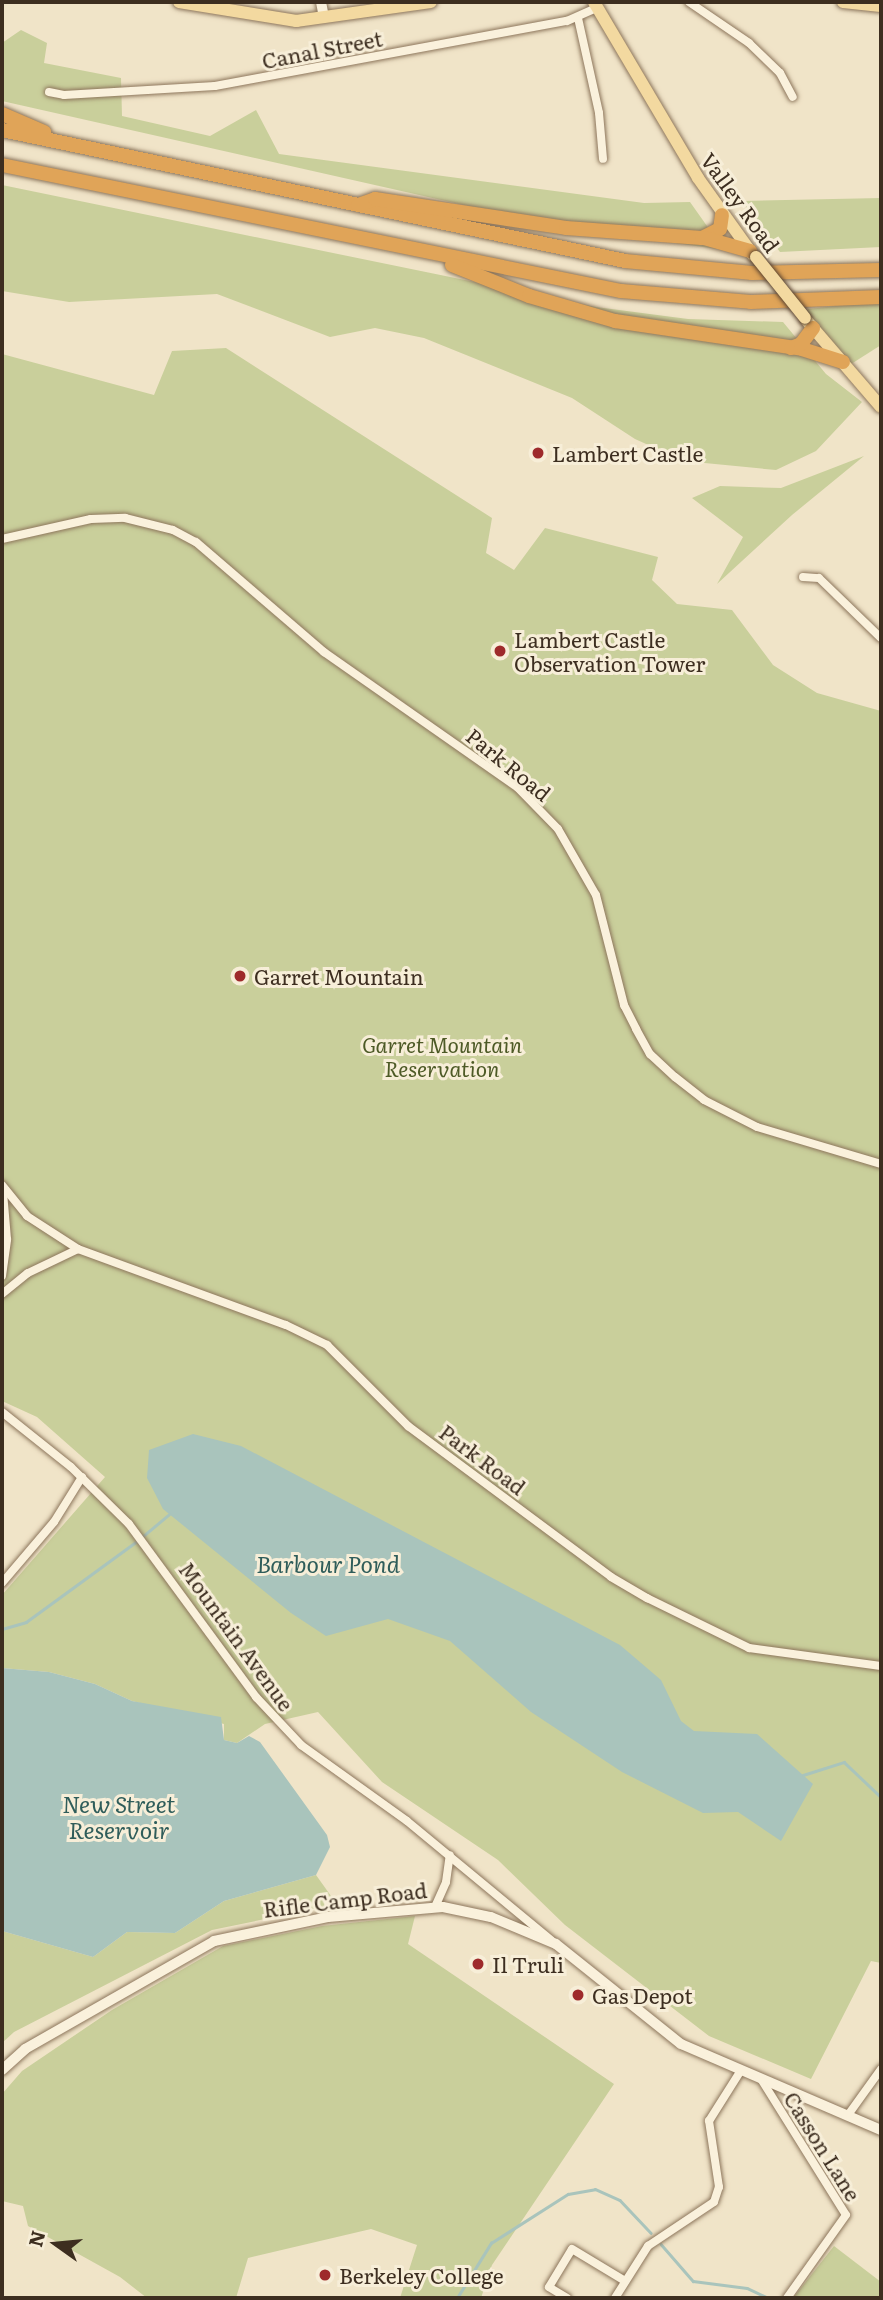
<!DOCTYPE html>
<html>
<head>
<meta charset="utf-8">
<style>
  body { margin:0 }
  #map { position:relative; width:883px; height:2300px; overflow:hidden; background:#f0e4c8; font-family:Literata,serif }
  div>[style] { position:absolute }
  .green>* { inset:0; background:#c9cf9b }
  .water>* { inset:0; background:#a9c4bc }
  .stream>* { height:2.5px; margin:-1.25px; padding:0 1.25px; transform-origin:1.25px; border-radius:1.25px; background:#a9c4bc }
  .roads { filter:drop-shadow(0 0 2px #8d765c) drop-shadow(0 0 2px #8d765c) }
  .minor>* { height:8px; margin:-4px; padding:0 4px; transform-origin:4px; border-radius:4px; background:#faf1dc }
  .tertiary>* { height:10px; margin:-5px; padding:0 5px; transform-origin:5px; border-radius:5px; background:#faf1dc }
  .primary>* { height:12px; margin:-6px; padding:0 6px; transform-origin:6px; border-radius:6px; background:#f3d9a0 }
  .motorway>* { height:14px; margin:-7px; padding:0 7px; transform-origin:7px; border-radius:7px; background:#e0a458 }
  .bridges { filter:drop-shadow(0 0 2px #5b4430) drop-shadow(0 0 2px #5b4430) }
  .primary-bridge>* { height:12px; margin:-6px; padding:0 6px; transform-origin:6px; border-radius:6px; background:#f3d9a0 }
  .dots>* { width:19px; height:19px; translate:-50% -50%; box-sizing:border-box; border:4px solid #f7eed8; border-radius:50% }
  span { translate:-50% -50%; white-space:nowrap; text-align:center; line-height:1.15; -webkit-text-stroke:6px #f7eed8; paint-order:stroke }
  .street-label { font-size:21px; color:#3d2e20 }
  .poi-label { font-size:21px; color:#3d2e20 }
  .left { translate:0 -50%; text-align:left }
  .park-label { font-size:21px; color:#4d5a26; font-style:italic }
  .water-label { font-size:23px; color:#2f5d5a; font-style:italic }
  .frame { position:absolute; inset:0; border:4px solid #3d2e20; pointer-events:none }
  .north { position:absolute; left:21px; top:2209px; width:70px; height:70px; -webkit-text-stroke:5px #f7eed8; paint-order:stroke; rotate:285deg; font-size:19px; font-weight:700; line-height:28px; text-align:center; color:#3d2e20 }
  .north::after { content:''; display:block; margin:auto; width:24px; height:32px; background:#3d2e20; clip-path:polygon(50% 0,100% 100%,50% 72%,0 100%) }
</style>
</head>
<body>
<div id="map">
  <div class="green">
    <div style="clip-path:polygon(21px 30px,47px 43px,44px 63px,121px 78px,122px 116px,210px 136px,256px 110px,279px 154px,644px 203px,690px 202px,724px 250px,556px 226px,2px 101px,2px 43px)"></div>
    <div style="clip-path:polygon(2px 185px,596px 307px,688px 319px,783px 322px,826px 374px,862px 402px,816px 451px,776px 470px,684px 461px,635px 439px,572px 398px,424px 338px,375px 328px,330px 337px,217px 294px,69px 302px,2px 291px)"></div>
    <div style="clip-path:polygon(881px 198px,881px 247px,780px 252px,742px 201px)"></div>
    <div style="clip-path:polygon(881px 301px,881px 345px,848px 366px,803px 316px,808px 309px)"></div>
    <div style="clip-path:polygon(226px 348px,492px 518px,486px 553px,514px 570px,545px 528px,658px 557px,652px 580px,677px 604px,732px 610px,773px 665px,817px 693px,881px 711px,881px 1963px,871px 1961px,811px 2079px,709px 2036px,565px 1925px,498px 1860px,382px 1782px,318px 1712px,265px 1724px,237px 1743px,224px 1740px,224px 1724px,132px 1701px,95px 1684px,49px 1672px,2px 1668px,2px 1595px,105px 1477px,37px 1417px,2px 1401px,2px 354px,154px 395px,172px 351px)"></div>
    <div style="clip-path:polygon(864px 456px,792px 515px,717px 584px,743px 537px,692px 498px,720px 486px,781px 488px)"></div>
    <div style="clip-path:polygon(316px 1875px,331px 1896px,328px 1906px,212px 1930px,14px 2032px,2px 2043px,2px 1931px,93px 1957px,127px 1932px,175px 1933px,224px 1901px)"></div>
    <div style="clip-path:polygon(415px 1916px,408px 1944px,614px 2084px,492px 2265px,481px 2298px,400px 2298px,417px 2245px,371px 2229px,248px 2258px,236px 2298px,147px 2298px,120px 2277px,28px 2226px,23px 2206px,2px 2201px,2px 2094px,22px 2071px,112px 2010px,223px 1946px,322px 1926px)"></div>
    <div style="clip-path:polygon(834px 2246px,881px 2282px,881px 2298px,793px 2298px)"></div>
  </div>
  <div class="water">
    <div style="clip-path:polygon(193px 1434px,241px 1446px,620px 1645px,661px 1680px,681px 1721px,694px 1731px,757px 1734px,813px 1784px,781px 1841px,738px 1812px,703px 1813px,622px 1772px,531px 1712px,450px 1641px,388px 1619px,326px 1636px,291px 1613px,163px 1509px,147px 1478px,149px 1450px)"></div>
    <div style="clip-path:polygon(2px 1668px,49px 1672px,95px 1684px,132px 1701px,221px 1717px,224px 1740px,237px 1743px,249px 1736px,260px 1742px,327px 1835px,330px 1847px,316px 1875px,224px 1901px,175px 1933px,127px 1932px,93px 1957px,2px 1931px)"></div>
  </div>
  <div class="stream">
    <div style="left:142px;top:1537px;width:35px;rotate:-40deg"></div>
    <div style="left:2px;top:1629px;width:25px;rotate:-16deg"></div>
    <div style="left:26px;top:1622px;width:137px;rotate:-36.1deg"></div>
    <div style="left:803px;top:1775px;width:43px;rotate:-17.6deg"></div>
    <div style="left:844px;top:1762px;width:51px;rotate:43.4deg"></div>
    <div style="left:661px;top:2244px;width:49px;rotate:49.1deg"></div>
    <div style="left:693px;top:2281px;width:54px;rotate:7.4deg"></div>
    <div style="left:747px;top:2288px;width:23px;rotate:25deg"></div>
    <div style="left:457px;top:2298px;width:65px;rotate:-58.3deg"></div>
    <div style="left:491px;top:2243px;width:91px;rotate:-32.5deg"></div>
    <div style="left:568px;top:2194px;width:27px;rotate:-10deg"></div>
    <div style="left:595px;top:2189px;width:27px;rotate:24deg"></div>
    <div style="left:620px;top:2200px;width:45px;rotate:46.8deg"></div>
  </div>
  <div class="roads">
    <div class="minor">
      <div style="left:689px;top:2px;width:73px;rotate:34.3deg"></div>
      <div style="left:749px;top:43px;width:43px;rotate:44.1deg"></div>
      <div style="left:780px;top:73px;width:27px;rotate:62deg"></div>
      <div style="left:578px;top:18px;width:97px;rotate:77.5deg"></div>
      <div style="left:599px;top:113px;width:46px;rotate:85deg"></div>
      <div style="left:49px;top:92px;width:15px;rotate:11deg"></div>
      <div style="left:64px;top:95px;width:151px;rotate:-3.4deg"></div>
      <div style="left:215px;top:86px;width:358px;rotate:-10.5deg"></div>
      <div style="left:567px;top:21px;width:32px;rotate:-24deg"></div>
      <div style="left:2px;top:539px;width:91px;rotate:-12.7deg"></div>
      <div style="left:91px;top:519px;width:34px;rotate:-2deg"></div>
      <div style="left:125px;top:518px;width:49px;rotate:14deg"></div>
      <div style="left:173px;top:530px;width:26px;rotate:28deg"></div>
      <div style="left:196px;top:542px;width:169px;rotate:40.7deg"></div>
      <div style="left:324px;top:652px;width:237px;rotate:35deg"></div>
      <div style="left:518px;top:788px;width:57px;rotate:45.7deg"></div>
      <div style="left:558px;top:829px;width:76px;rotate:60.1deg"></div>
      <div style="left:596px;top:895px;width:114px;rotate:75.7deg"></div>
      <div style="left:624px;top:1005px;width:27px;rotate:63deg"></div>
      <div style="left:636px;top:1029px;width:29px;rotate:61deg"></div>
      <div style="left:650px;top:1054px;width:34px;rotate:43deg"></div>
      <div style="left:675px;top:1077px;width:37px;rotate:38deg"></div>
      <div style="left:704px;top:1100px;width:59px;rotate:27deg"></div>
      <div style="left:757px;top:1127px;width:129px;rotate:16.6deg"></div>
      <div style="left:803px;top:577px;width:16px;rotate:4deg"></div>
      <div style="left:819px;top:578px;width:86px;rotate:44.1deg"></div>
      <div style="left:2px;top:1185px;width:40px;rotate:51deg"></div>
      <div style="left:27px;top:1216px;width:61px;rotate:32.9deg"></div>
      <div style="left:78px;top:1249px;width:221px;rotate:20.1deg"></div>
      <div style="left:286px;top:1325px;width:46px;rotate:26deg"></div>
      <div style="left:327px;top:1345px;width:115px;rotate:45deg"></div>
      <div style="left:408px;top:1426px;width:253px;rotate:36.6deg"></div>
      <div style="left:611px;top:1577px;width:42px;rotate:30.3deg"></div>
      <div style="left:647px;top:1598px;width:114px;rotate:26.1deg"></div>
      <div style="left:749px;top:1648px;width:133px;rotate:7.8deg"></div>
      <div style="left:2px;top:1276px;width:37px;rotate:-82deg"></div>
      <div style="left:7px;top:1239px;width:47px;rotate:-94.9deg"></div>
      <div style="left:2px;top:1294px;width:33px;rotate:-39deg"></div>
      <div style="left:28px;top:1273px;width:55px;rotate:-25.6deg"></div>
      <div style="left:2px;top:1412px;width:88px;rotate:38.6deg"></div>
      <div style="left:71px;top:1467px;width:81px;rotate:44.5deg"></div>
      <div style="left:129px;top:1524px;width:215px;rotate:53.7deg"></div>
      <div style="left:256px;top:1697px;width:66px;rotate:46.8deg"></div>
      <div style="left:301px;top:1745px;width:130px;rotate:35.6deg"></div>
      <div style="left:407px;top:1821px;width:187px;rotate:39.6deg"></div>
      <div style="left:2px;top:1583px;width:80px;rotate:-49.6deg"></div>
      <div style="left:54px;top:1522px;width:53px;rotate:-58.1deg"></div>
      <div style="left:435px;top:1907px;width:27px;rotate:-66deg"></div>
      <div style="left:446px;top:1882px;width:27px;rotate:-82deg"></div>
      <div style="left:761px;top:2079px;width:160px;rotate:58deg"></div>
      <div style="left:846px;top:2215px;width:102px;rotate:125.4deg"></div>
      <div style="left:848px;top:2115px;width:57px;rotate:-54.3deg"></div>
      <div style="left:567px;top:2298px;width:21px;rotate:-149deg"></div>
      <div style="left:549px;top:2287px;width:44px;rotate:-58.8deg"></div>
      <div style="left:572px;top:2249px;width:62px;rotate:31.1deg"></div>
      <div style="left:615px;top:2298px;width:62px;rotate:-57.6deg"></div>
      <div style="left:648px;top:2246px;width:79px;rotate:-33.7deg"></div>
      <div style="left:714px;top:2202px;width:16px;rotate:-72deg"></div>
      <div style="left:719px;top:2187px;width:67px;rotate:-98.6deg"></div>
      <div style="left:709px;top:2121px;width:58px;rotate:-57.7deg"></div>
    </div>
    <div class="tertiary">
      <div style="left:321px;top:2px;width:16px;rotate:79deg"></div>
      <div style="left:2px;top:2070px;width:31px;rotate:-42deg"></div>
      <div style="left:25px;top:2049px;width:218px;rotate:-29.7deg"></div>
      <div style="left:214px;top:1941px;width:116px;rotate:-11.9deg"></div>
      <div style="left:328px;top:1917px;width:115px;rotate:-5deg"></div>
      <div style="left:443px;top:1907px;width:49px;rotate:11.8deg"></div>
      <div style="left:491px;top:1917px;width:70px;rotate:22.6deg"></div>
      <div style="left:556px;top:1944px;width:160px;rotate:38.7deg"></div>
      <div style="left:681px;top:2044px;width:218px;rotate:23.3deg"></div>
    </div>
    <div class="primary">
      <div style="left:179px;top:2px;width:119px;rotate:9.2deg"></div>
      <div style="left:296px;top:21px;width:136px;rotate:-8deg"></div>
      <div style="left:594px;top:2px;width:204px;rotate:59.4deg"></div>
      <div style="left:698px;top:178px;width:95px;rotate:54.5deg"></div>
      <div style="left:843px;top:2px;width:38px;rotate:6deg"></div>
      <div style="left:807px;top:321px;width:113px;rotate:49.3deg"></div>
    </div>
    <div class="motorway">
      <div style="left:2px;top:114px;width:46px;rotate:23.2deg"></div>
      <div style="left:2px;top:130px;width:637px;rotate:11.87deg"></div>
      <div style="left:625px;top:261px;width:128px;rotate:5.4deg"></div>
      <div style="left:752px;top:273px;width:129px;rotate:-1.3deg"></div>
      <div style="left:2px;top:165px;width:632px;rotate:11.51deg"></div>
      <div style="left:621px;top:291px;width:130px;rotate:4.8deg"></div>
      <div style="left:751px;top:302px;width:130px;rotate:-2.2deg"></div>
      <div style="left:358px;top:205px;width:18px;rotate:-19deg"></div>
      <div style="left:375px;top:199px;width:193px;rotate:8.6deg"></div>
      <div style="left:566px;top:228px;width:136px;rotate:4.2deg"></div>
      <div style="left:702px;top:238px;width:20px;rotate:-27deg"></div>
      <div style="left:720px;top:229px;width:14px;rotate:-82deg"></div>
      <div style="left:704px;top:238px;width:48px;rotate:15.8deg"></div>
      <div style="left:452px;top:265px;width:83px;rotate:21.9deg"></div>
      <div style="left:529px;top:296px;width:90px;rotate:16.2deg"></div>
      <div style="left:615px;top:321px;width:189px;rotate:8.5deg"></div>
      <div style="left:802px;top:349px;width:43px;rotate:17.6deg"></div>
      <div style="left:791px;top:348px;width:11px;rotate:-22deg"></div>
      <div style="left:801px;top:344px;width:20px;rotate:-53deg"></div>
    </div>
  </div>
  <div class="bridges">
    <div class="primary-bridge">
      <div style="left:756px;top:257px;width:78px;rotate:51.2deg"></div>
    </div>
  </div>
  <div class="dots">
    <div style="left:538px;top:453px;background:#9e2a2b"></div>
    <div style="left:500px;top:651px;background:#9e2a2b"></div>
    <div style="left:240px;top:976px;background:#9e2a2b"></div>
    <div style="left:478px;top:1964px;background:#9e2a2b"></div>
    <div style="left:578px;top:1995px;background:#9e2a2b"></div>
    <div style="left:325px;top:2275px;background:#9e2a2b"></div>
  </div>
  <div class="street-label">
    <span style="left:322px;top:49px;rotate:-11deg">Canal Street</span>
    <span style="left:741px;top:202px;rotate:54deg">Valley Road</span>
    <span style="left:509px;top:764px;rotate:39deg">Park Road</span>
    <span style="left:483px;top:1459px;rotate:37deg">Park Road</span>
    <span style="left:237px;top:1636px;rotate:54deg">Mountain Avenue</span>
    <span style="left:345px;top:1899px;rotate:-7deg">Rifle Camp Road</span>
    <span style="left:823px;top:2146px;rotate:58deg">Casson Lane</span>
  </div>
  <div class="poi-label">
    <span class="left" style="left:552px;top:453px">Lambert Castle</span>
    <span class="left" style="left:514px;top:651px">Lambert Castle<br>Observation Tower</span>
    <span class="left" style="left:254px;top:976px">Garret Mountain</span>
    <span class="left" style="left:492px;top:1964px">Il Truli</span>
    <span class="left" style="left:592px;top:1995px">Gas Depot</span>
    <span class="left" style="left:339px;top:2275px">Berkeley College</span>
  </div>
  <div class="park-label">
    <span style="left:442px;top:1056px">Garret Mountain<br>Reservation</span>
  </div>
  <div class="water-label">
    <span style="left:328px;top:1563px">Barbour Pond</span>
    <span style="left:119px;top:1816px">New Street<br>Reservoir</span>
  </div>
  <div class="frame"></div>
  <div class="north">N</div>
</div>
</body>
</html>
